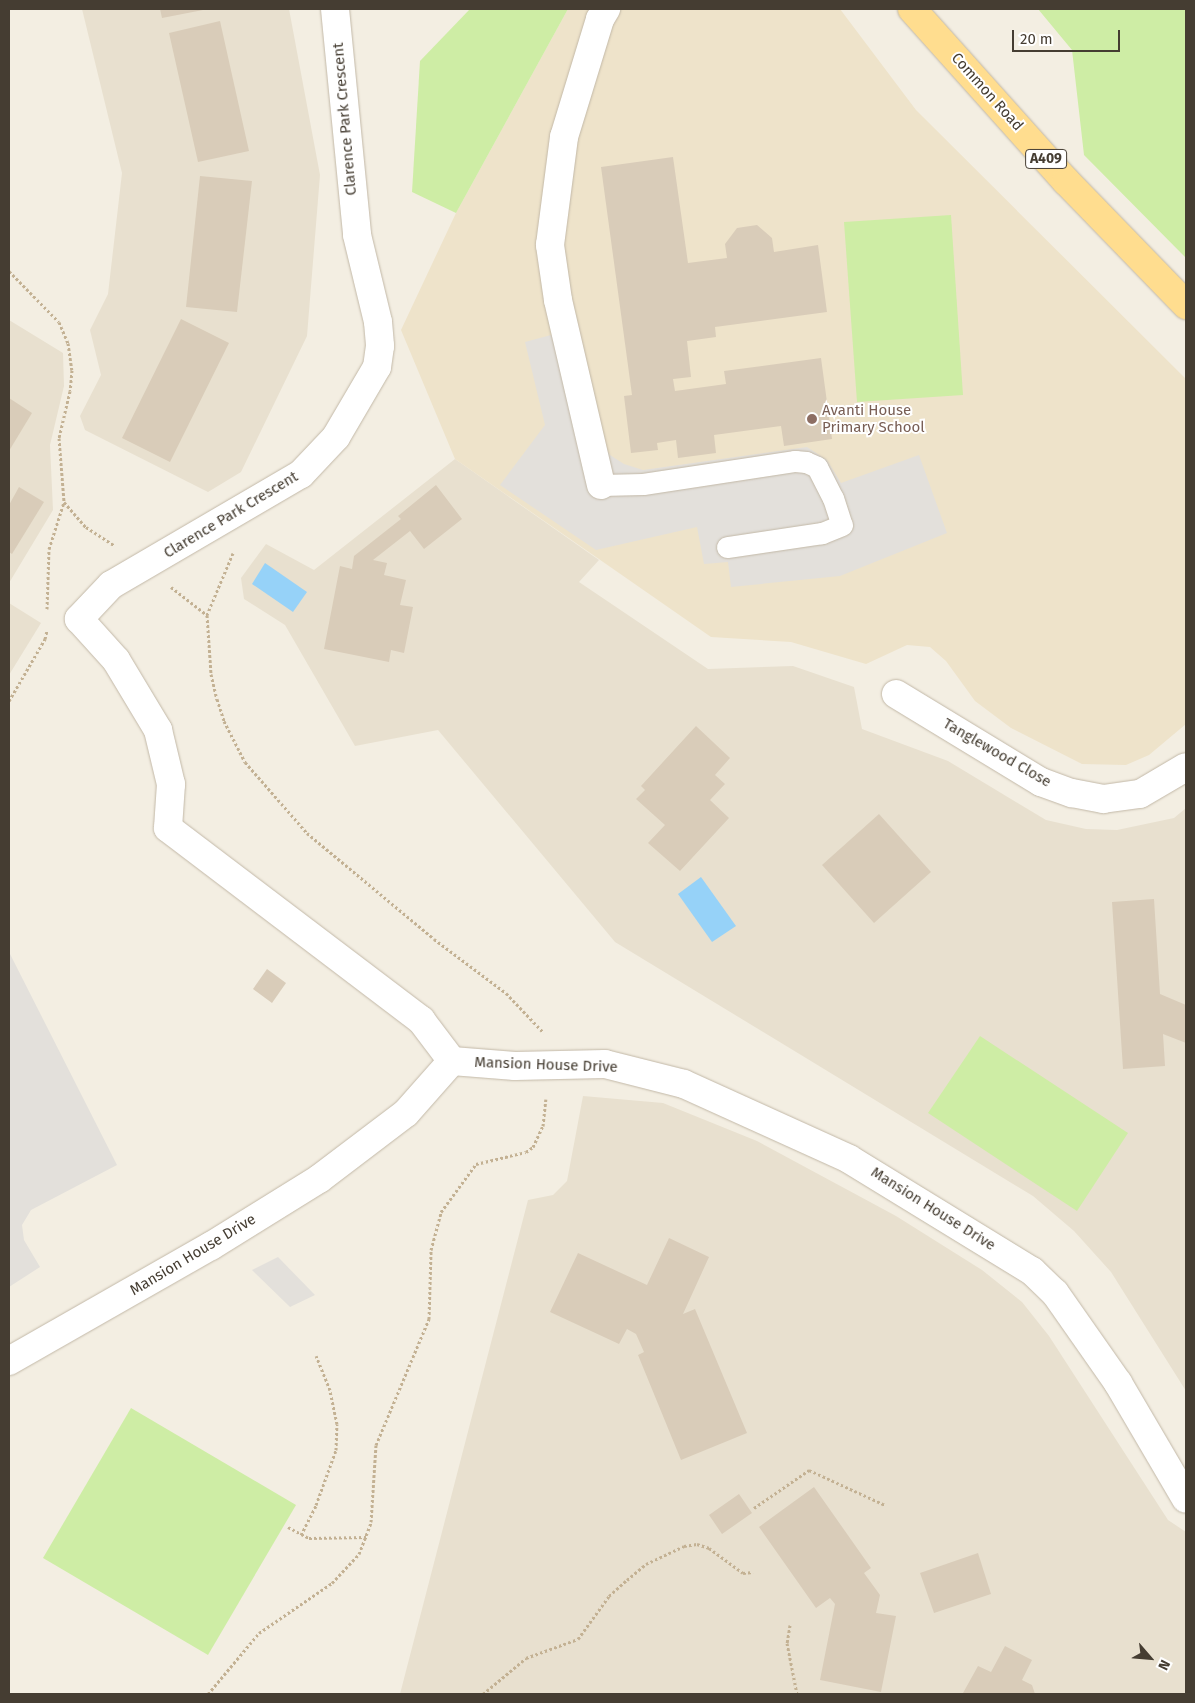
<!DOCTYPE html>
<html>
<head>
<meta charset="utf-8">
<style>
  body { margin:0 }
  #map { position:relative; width:1195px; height:1703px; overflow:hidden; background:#f3eee2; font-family:"Fira Sans",sans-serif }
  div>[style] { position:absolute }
  .residential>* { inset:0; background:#e8e0cf }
  .education>* { inset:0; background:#eee3ca }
  .green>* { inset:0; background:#ceeda5 }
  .parking>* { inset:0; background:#e3e0db }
  .water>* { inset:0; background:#96d2f8 }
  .building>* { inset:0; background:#d9ccb9 }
  .path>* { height:3px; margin-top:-1.5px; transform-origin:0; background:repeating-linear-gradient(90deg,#c3b193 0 2.5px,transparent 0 5px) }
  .roads { filter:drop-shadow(0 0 1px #c2b8a7) drop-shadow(0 0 1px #c2b8a7) }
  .lane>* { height:21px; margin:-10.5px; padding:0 10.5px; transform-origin:10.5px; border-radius:10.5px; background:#fff }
  .street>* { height:28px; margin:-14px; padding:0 14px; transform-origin:14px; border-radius:14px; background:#fff }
  .primary>* { height:28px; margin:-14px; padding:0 14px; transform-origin:14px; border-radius:14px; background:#ffdd8f }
  .dots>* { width:14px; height:14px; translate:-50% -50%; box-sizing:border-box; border:2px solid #fff; border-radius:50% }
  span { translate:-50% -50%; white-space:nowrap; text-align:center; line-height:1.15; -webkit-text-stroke:4px #fff; paint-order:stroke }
  .shield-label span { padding:1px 4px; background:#fff; border:1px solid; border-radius:4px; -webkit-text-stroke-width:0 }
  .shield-label { font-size:14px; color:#453d32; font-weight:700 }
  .street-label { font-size:15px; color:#453d32 }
  .education-label { font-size:15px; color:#785e54 }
  .left { translate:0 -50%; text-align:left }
  .frame { position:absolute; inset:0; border:10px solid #453d32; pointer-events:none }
  .north { position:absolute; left:1125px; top:1633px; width:50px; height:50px; -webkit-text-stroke:4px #fff; paint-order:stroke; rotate:117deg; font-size:14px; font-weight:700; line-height:20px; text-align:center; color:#453d32 }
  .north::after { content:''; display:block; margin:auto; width:18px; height:22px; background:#453d32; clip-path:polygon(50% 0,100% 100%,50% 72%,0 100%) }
  .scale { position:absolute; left:1012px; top:30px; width:108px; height:22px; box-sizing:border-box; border:2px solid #453d32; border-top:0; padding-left:6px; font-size:15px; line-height:18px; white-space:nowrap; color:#453d32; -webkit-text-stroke:4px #fff; paint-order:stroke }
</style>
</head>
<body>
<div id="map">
  <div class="residential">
    <div style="clip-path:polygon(82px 9px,289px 9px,320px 175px,307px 336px,241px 472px,208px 492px,85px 430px,80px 416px,101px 375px,90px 330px,108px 294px,122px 173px)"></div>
    <div style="clip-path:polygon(9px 320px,63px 353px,64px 386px,50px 445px,53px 510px,9px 583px)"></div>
    <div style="clip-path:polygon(455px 459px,599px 560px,579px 582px,708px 669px,793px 666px,854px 687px,862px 729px,948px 761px,1046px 820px,1086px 829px,1117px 830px,1174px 818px,1186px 808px,1186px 1391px,1111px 1272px,1074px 1231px,1033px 1196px,615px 942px,438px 730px,355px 746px,285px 625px,244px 599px,241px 578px,266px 544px,314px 570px)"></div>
    <div style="clip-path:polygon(9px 603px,41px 623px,9px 675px)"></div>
    <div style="clip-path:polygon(583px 1096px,663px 1103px,757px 1141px,896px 1216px,982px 1270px,1022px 1302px,1049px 1336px,1168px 1520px,1186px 1532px,1186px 1694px,400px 1694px,528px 1200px,553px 1195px,567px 1181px)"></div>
  </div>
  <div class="education">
    <div style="clip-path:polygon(568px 9px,840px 9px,916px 110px,1186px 379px,1186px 724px,1149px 755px,1126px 765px,1082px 764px,1011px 728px,975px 701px,946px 661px,930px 647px,907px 645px,866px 664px,791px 642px,711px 637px,455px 459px,401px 330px,456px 213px)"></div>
  </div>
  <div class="green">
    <div style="clip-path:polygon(470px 9px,568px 9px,456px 213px,412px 192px,420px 61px)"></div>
    <div style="clip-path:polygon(1038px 9px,1186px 9px,1186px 258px,1084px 155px,1072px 50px)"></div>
    <div style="clip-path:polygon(951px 215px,963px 395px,857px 402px,844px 222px)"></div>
    <div style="clip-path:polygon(980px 1036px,1128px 1133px,1077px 1211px,928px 1113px)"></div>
    <div style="clip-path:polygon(131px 1408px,296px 1505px,208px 1655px,43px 1558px)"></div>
  </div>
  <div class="parking">
    <div style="clip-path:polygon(577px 328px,601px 441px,610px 455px,624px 464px,643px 470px,807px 447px,827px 460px,841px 483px,919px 455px,947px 533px,840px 576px,731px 587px,728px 562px,704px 564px,697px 527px,596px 550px,500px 485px,545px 425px,525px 342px)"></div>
    <div style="clip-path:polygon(9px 952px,117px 1165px,31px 1210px,22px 1225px,24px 1240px,40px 1267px,9px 1287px)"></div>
    <div style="clip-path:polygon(278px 1257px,315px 1295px,290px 1307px,252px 1270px)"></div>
  </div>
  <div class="water">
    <div style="clip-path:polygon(265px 563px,307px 592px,293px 612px,252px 584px)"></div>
    <div style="clip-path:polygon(701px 877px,736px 926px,712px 942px,678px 894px)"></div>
  </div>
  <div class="building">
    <div style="clip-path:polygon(160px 9px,203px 9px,203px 10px,162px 18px)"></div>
    <div style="clip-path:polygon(220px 21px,249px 151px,198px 162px,169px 33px)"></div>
    <div style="clip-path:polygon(673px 157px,688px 263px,727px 258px,725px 244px,737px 228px,757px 225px,772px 238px,774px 252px,818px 245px,827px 312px,715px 327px,716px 337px,687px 341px,691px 377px,673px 379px,675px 391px,726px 384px,724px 371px,821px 358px,832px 439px,784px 446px,781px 426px,714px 435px,716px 453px,678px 458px,676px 440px,657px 443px,658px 450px,631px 453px,624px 396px,632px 395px,601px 167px)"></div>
    <div style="clip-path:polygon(200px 176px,252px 181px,237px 312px,186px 307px)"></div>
    <div style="clip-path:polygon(181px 319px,229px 343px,170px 462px,122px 438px)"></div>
    <div style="clip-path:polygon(9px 398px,32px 413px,9px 451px)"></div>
    <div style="clip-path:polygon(436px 485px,462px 519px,424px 549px,410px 531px,373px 560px,387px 563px,384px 575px,406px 580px,400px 605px,413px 607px,404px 653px,391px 650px,389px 662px,324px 649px,340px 566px,352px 569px,354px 556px,401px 519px,398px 516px)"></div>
    <div style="clip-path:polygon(19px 487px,44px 502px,12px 554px,9px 552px,9px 505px)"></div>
    <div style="clip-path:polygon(696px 726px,730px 758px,715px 775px,725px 784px,710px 800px,729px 818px,680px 871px,648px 843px,665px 825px,636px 799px,645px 790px,641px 786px)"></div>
    <div style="clip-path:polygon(879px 814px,931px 872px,874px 923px,822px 865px)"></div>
    <div style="clip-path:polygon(1154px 899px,1160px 994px,1186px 1005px,1186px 1043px,1163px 1034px,1165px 1066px,1123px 1069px,1112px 902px)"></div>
    <div style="clip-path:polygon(267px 969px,286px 983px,272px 1003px,253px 989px)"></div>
    <div style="clip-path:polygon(669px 1238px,709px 1257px,683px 1314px,695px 1309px,747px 1433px,681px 1460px,638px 1355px,644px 1352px,636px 1334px,627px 1329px,619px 1344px,550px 1312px,578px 1253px,647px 1285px)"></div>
    <div style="clip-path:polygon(814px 1487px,871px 1568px,864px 1573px,880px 1595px,876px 1613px,896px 1616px,881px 1692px,820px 1680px,835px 1604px,830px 1598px,816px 1608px,759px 1527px)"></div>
    <div style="clip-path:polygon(739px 1494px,752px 1513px,722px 1534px,709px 1515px)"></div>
    <div style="clip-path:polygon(978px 1553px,991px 1594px,934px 1613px,920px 1573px)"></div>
    <div style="clip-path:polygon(1005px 1646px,1032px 1660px,1022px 1680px,1032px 1685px,1035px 1694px,963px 1693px,978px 1666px,991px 1672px)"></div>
  </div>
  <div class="path">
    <div style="left:9px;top:271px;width:71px;rotate:45.6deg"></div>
    <div style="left:59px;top:322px;width:23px;rotate:67deg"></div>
    <div style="left:68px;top:343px;width:27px;rotate:82deg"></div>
    <div style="left:72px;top:370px;width:21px;rotate:95deg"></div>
    <div style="left:70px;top:391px;width:48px;rotate:103.2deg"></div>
    <div style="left:59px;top:438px;width:64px;rotate:85.5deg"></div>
    <div style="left:64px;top:502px;width:33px;rotate:49deg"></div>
    <div style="left:86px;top:527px;width:33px;rotate:33deg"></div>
    <div style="left:233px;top:553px;width:67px;rotate:112.8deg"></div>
    <div style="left:207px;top:615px;width:59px;rotate:86.1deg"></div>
    <div style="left:211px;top:674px;width:26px;rotate:77deg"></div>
    <div style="left:217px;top:699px;width:23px;rotate:72deg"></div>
    <div style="left:224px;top:721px;width:46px;rotate:62.9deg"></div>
    <div style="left:245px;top:762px;width:94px;rotate:48.9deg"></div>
    <div style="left:307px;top:833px;width:165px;rotate:39.8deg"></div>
    <div style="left:434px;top:939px;width:90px;rotate:36.9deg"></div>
    <div style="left:506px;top:993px;width:55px;rotate:46.5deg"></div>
    <div style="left:171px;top:587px;width:46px;rotate:37.9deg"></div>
    <div style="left:47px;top:609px;width:60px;rotate:-88.1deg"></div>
    <div style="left:49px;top:549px;width:49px;rotate:-72.3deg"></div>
    <div style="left:9px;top:701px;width:72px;rotate:-59.9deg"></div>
    <div style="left:45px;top:639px;width:9px;rotate:-77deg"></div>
    <div style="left:754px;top:1508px;width:67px;rotate:-34.6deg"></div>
    <div style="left:809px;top:1470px;width:84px;rotate:24.7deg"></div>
    <div style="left:288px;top:1527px;width:24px;rotate:28deg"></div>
    <div style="left:309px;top:1538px;width:58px;rotate:-1deg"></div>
    <div style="left:301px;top:1535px;width:34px;rotate:-63deg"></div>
    <div style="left:316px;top:1505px;width:59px;rotate:-70deg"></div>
    <div style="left:336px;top:1450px;width:26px;rotate:-88deg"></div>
    <div style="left:337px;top:1424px;width:35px;rotate:-102deg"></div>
    <div style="left:330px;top:1390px;width:37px;rotate:-112deg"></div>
    <div style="left:790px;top:1625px;width:18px;rotate:99deg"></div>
    <div style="left:787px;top:1643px;width:52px;rotate:78.9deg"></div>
    <div style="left:208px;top:1694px;width:80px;rotate:-50.1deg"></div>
    <div style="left:259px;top:1633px;width:88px;rotate:-34.4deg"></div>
    <div style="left:332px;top:1583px;width:40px;rotate:-47deg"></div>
    <div style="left:359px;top:1554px;width:34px;rotate:-69deg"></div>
    <div style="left:371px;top:1522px;width:77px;rotate:-86.3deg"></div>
    <div style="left:376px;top:1445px;width:137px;rotate:-67.2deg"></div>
    <div style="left:429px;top:1319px;width:69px;rotate:-88.3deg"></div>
    <div style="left:431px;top:1250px;width:39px;rotate:-75deg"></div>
    <div style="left:441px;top:1212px;width:59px;rotate:-53.9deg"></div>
    <div style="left:476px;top:1164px;width:51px;rotate:-13.5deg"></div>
    <div style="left:526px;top:1152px;width:9px;rotate:-36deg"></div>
    <div style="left:533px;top:1147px;width:23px;rotate:-65deg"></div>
    <div style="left:543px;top:1126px;width:27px;rotate:-84deg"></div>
    <div style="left:483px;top:1694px;width:56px;rotate:-39.9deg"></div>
    <div style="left:526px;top:1658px;width:55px;rotate:-20.1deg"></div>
    <div style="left:578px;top:1639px;width:53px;rotate:-54.2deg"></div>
    <div style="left:609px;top:1596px;width:24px;rotate:-42deg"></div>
    <div style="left:627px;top:1580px;width:25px;rotate:-40deg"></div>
    <div style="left:646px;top:1564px;width:42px;rotate:-25.3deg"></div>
    <div style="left:684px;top:1546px;width:13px;rotate:-9deg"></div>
    <div style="left:697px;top:1544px;width:13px;rotate:18deg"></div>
    <div style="left:709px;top:1548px;width:42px;rotate:36.3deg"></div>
    <div style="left:743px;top:1573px;width:10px;rotate:-6deg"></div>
  </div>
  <div class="roads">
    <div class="lane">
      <div style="left:601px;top:485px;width:42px;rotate:-1.4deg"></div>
      <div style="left:643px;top:484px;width:154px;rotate:-8.6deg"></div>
      <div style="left:795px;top:461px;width:11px;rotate:5deg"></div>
      <div style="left:806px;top:462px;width:12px;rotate:24deg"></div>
      <div style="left:817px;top:467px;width:35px;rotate:63deg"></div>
      <div style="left:833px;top:498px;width:28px;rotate:72deg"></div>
      <div style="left:842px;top:525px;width:22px;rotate:158deg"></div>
      <div style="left:822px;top:533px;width:96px;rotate:171.6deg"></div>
    </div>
    <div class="street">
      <div style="left:335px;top:9px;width:227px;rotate:84.4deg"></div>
      <div style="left:357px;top:235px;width:89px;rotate:76.4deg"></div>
      <div style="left:378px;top:322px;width:24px;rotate:85deg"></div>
      <div style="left:380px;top:346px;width:21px;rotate:98deg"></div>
      <div style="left:377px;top:367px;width:81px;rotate:120.4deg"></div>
      <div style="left:336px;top:437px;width:51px;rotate:133.4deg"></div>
      <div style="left:301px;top:474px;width:220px;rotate:149.7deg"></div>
      <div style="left:111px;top:585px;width:47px;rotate:133.3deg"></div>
      <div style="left:79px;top:619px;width:55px;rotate:47.9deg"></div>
      <div style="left:116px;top:660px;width:82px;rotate:59deg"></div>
      <div style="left:158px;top:730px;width:56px;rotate:76.5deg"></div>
      <div style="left:171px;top:784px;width:44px;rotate:93.9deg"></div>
      <div style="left:168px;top:828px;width:318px;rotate:37.2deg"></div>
      <div style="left:421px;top:1020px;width:51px;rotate:52.9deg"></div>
      <div style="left:601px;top:485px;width:190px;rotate:-103.1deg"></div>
      <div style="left:558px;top:300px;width:56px;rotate:-98.3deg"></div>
      <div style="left:550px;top:245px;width:109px;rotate:-82.6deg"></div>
      <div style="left:564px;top:137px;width:123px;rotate:-73deg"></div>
      <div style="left:600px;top:19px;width:12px;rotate:-59deg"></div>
      <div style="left:896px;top:694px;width:170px;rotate:31.3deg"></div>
      <div style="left:1041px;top:782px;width:33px;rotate:20deg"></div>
      <div style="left:1072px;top:793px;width:32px;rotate:11deg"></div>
      <div style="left:1103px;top:799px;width:37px;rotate:-8deg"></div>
      <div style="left:1140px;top:794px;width:53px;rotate:-30.4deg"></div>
      <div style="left:9px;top:1361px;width:232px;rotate:-29.7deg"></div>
      <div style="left:211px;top:1246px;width:127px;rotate:-31.8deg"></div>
      <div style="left:319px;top:1179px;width:109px;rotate:-37.2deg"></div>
      <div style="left:406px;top:1113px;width:69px;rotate:-48.5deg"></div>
      <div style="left:452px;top:1061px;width:63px;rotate:4.5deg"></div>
      <div style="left:515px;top:1066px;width:90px;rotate:-1.3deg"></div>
      <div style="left:605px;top:1064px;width:81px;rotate:14.2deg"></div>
      <div style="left:684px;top:1084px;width:181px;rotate:24.4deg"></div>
      <div style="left:849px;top:1159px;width:215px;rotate:31.5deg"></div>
      <div style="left:1032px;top:1271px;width:32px;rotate:44deg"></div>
      <div style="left:1055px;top:1293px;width:110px;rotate:55deg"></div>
      <div style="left:1118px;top:1383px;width:134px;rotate:59.6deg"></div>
    </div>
    <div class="primary">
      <div style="left:912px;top:9px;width:231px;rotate:48.2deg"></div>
      <div style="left:1066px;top:181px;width:173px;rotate:45.9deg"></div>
    </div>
  </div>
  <div class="dots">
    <div style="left:812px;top:419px;background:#8d6e63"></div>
  </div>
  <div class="shield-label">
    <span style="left:1046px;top:159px">A409</span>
  </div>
  <div class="street-label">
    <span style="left:987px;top:92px;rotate:48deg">Common Road</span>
    <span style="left:345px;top:119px;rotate:-95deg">Clarence Park Crescent</span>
    <span style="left:231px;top:515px;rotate:-31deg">Clarence Park Crescent</span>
    <span style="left:997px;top:753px;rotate:30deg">Tanglewood Close</span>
    <span style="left:546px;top:1065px;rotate:2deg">Mansion House Drive</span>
    <span style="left:933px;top:1209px;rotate:32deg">Mansion House Drive</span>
    <span style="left:193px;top:1255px;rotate:-31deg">Mansion House Drive</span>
  </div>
  <div class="education-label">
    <span class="left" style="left:822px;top:419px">Avanti House<br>Primary School</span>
  </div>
  <div class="frame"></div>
  <div class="north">N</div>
  <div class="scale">20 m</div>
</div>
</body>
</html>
